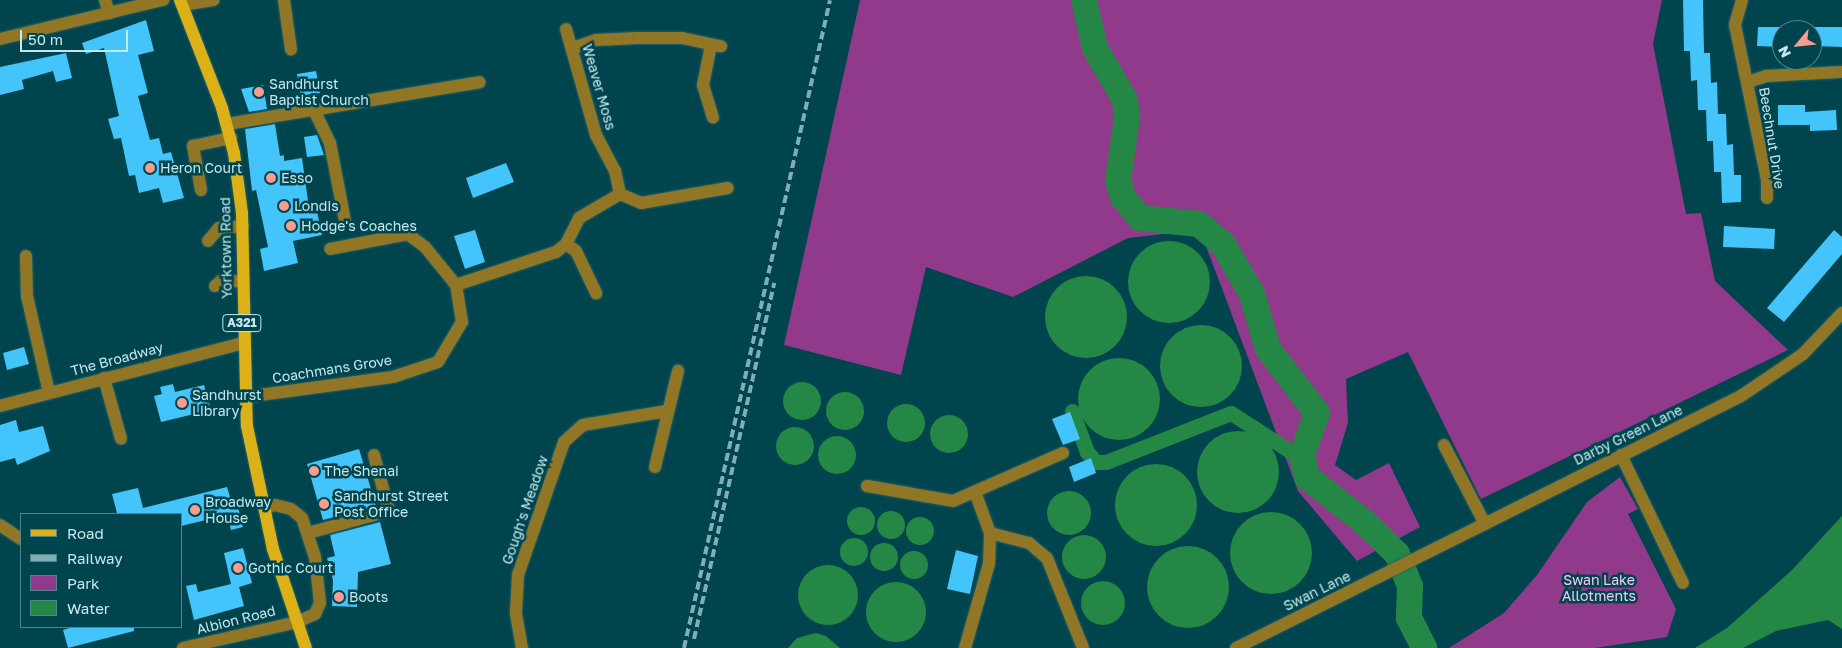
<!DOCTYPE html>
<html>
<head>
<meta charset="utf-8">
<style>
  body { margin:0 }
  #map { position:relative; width:1842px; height:648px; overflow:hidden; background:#00444d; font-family:"Golos Text",sans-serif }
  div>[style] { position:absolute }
  .green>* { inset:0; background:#913a8c }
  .water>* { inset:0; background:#248745 }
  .round { border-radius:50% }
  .canal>* { height:15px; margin:-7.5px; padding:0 7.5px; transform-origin:7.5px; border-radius:7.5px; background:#248745 }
  .river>* { height:26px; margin:-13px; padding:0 13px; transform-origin:13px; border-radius:13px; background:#248745 }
  .building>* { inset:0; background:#43c4fa }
  .roads { filter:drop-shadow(0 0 1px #23626a) drop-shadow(0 0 1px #23626a) }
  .minor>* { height:12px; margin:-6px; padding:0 6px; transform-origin:6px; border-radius:6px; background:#917625 }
  .major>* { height:12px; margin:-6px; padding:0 6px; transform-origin:6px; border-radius:6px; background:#dcb017 }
  .rail>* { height:4px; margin-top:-2px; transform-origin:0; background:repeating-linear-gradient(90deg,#7faeb6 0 8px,transparent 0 12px) }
  .dots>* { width:14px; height:14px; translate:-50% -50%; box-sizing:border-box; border:2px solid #00444d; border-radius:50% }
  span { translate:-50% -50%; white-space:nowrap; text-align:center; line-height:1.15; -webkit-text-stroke:5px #00444d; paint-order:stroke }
  .shield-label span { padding:1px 4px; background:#00444d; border:1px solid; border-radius:4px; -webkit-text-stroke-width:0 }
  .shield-label { font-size:12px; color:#c5e8ef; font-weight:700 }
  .poi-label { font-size:14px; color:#c5e8ef }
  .left { translate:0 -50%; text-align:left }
  .street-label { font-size:14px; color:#c5e8ef }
  .park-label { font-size:14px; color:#f8c7f2 }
  .legend { position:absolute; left:20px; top:513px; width:162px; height:115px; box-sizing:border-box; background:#00444d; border:1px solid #4f868e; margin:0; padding:6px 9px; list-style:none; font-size:15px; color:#c5e8ef }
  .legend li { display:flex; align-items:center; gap:10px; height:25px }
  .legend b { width:25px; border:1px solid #4f868e }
  .north { position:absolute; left:1772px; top:20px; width:50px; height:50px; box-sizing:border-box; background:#00444d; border:1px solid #4f868e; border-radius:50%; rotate:242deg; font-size:14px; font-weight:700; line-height:20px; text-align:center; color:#c5e8ef }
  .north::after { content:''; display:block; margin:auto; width:18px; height:22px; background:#f59d8e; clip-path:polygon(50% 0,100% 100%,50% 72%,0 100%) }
  .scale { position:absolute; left:20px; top:30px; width:108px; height:22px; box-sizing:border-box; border:2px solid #c5e8ef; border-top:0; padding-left:6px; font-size:15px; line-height:18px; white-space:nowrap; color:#c5e8ef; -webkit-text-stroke:4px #00444d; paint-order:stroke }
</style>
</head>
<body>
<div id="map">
  <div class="green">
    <div style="clip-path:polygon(860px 0,1662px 0,1653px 44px,1686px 214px,1701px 213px,1715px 281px,1788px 350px,1481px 499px,1408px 352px,1346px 379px,1348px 423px,1335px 465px,1356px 480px,1389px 463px,1420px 527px,1357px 561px,1298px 491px,1200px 230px,1128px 238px,1013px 297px,926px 267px,901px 375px,784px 345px)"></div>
    <div style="clip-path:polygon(1620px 477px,1638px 509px,1628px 514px,1676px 609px,1667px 637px,1595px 648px,1449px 648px,1504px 613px,1537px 575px,1587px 502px)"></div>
  </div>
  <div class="water">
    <div class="round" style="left:1128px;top:241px;width:82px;height:82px"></div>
    <div class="round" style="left:1045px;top:276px;width:82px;height:82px"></div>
    <div class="round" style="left:1160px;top:325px;width:82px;height:82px"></div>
    <div class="round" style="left:1078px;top:358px;width:82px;height:82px"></div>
    <div class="round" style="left:783px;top:382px;width:38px;height:38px"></div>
    <div class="round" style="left:826px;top:392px;width:38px;height:38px"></div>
    <div class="round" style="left:887px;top:404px;width:38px;height:38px"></div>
    <div class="round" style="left:930px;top:415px;width:38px;height:38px"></div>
    <div class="round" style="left:776px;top:427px;width:38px;height:38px"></div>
    <div class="round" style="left:1197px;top:431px;width:82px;height:82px"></div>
    <div class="round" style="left:818px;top:436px;width:38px;height:38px"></div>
    <div class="round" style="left:1115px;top:464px;width:82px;height:82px"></div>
    <div class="round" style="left:1047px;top:491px;width:44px;height:44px"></div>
    <div class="round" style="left:847px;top:507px;width:28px;height:28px"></div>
    <div class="round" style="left:877px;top:511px;width:28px;height:28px"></div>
    <div class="round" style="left:1230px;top:512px;width:82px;height:82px"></div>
    <div style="clip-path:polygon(1842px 516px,1842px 629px,1828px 620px,1776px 631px,1743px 648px,1695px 648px,1727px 628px,1792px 570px)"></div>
    <div class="round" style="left:906px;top:517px;width:28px;height:28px"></div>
    <div class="round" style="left:1062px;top:535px;width:44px;height:44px"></div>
    <div class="round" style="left:840px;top:538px;width:28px;height:28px"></div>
    <div class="round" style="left:870px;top:543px;width:28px;height:28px"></div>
    <div class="round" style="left:1147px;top:546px;width:82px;height:82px"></div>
    <div class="round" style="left:900px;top:551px;width:28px;height:28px"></div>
    <div class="round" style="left:798px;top:565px;width:60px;height:60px"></div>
    <div class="round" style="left:1081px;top:581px;width:44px;height:44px"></div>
    <div class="round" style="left:866px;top:582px;width:60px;height:60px"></div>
    <div style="clip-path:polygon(816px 633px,826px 636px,840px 648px,788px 648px,797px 638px)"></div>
  </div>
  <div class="canal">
    <div style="left:1072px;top:411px;width:44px;rotate:69.9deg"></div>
    <div style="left:1087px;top:452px;width:13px;rotate:48deg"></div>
    <div style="left:1096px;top:462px;width:10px"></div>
    <div style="left:1106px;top:462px;width:134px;rotate:-21.4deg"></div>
    <div style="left:1231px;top:413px;width:85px;rotate:32.9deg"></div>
  </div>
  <div class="river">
    <div style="left:1084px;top:0;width:49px;rotate:77.1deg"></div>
    <div style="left:1095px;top:48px;width:60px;rotate:60deg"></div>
    <div style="left:1125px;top:100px;width:17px;rotate:83deg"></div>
    <div style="left:1127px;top:117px;width:64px;rotate:98.1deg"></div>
    <div style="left:1118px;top:180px;width:18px;rotate:74deg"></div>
    <div style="left:1123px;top:197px;width:27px;rotate:51deg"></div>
    <div style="left:1140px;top:218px;width:59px;rotate:5.8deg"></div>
    <div style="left:1199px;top:224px;width:31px;rotate:40deg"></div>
    <div style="left:1223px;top:244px;width:58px;rotate:59.9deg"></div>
    <div style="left:1252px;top:294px;width:57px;rotate:73.8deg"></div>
    <div style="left:1268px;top:349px;width:81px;rotate:52.6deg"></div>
    <div style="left:1317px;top:413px;width:45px;rotate:109.7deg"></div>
    <div style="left:1302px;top:455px;width:23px;rotate:77deg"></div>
    <div style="left:1307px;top:477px;width:73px;rotate:38.3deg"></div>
    <div style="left:1364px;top:522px;width:46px;rotate:44.1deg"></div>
    <div style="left:1397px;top:554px;width:35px;rotate:68deg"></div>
    <div style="left:1410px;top:586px;width:32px;rotate:92deg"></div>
    <div style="left:1409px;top:618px;width:34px;rotate:63deg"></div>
  </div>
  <div class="building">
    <div style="clip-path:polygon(1683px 0,1703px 0,1704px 53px,1710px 53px,1711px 83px,1717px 82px,1718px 114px,1726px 114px,1727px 145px,1733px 144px,1734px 175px,1741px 175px,1741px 202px,1722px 203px,1721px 172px,1714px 172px,1713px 141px,1707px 141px,1706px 110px,1698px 110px,1697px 80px,1691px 81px,1690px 51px,1684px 51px)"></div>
    <div style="clip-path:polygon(146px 20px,154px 51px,138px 55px,148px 93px,138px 96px,150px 140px,159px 138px,163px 154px,171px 152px,184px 198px,163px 203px,159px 188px,139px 193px,135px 175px,129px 176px,121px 138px,114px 139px,108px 119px,119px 116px,104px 48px,86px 54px,82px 43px)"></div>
    <div style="clip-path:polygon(1758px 27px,1782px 27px,1782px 47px,1757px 46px)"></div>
    <div style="clip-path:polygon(1812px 27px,1842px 27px,1842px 47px,1812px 46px)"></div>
    <div style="clip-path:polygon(66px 53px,72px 78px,56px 82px,53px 71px,22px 80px,24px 89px,0 95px,0 67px)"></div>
    <div style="clip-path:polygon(316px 71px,320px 93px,301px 96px,297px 74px)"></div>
    <div style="clip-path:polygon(263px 85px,267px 109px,249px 112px,241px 89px)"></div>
    <div style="clip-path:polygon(1778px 105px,1805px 105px,1805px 112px,1836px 110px,1837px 130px,1810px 131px,1810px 125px,1778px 125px)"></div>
    <div style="clip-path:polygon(275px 124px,280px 156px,284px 155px,284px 161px,302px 158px,309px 208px,316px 207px,322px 235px,293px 241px,298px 263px,264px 271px,260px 249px,268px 247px,256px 190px,252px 191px,245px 129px)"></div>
    <div style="clip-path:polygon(317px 135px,324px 155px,307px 157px,304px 137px)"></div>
    <div style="clip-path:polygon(506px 163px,514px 182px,473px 198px,466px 178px)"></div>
    <div style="clip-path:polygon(1724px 226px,1775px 229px,1774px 249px,1723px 247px)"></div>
    <div style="clip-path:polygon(475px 230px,485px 262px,465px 269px,454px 236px)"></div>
    <div style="clip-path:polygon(1834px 230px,1842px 237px,1842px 254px,1784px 322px,1767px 308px)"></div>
    <div style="clip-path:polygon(24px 347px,29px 364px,7px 370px,3px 353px)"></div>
    <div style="clip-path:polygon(173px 384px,175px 392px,204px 385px,211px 410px,161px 422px,154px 396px,162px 394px,160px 387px)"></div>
    <div style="clip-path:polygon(1070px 412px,1080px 439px,1063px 445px,1052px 419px)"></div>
    <div style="clip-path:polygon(16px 420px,19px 432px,43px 426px,50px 451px,17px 465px,15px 458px,0 462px,0 425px)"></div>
    <div style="clip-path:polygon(359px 449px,376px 506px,323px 520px,307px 464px)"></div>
    <div style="clip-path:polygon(1091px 458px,1096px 473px,1074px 482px,1069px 467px)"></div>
    <div style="clip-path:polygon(227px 487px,232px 504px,237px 503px,243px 527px,231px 530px,227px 515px,181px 526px,181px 514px,117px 513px,112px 494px,138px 488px,143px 508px)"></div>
    <div style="clip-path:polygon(380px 522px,391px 564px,358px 572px,357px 607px,332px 606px,333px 580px,327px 558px,335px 556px,330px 535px)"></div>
    <div style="clip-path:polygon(243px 548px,252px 583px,239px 587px,244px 606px,194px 620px,186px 586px,196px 584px,198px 592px,231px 584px,224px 553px)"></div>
    <div style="clip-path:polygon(956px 550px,978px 556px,970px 594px,947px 589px)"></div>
    <div style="clip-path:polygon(73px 627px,134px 627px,134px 631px,68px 648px,63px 630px)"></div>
  </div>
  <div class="roads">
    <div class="minor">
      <div style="left:105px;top:0;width:14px;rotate:73deg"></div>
      <div style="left:284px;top:0;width:50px;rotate:82deg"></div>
      <div style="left:1742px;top:0;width:26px;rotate:106deg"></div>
      <div style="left:1735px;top:25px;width:157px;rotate:78.3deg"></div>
      <div style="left:1767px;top:179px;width:19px;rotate:90deg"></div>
      <div style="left:182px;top:5px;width:32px;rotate:-9deg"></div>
      <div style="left:0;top:39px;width:168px;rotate:-13.5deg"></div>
      <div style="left:711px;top:45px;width:41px;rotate:101.3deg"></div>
      <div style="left:703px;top:85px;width:34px;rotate:73deg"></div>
      <div style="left:573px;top:48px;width:24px;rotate:-19deg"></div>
      <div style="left:596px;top:40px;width:42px;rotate:-2.7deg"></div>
      <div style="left:638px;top:38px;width:44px"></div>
      <div style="left:682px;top:38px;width:40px;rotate:12deg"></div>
      <div style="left:1748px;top:82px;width:20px;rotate:-18deg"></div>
      <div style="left:1767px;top:76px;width:75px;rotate:-3.1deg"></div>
      <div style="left:314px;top:110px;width:37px;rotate:64deg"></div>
      <div style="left:330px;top:143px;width:79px;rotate:79.1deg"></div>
      <div style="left:227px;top:124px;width:256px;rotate:-9.4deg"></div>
      <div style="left:201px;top:190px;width:45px;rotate:-100.3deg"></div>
      <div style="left:193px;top:146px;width:39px;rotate:-12deg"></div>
      <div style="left:620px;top:194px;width:23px;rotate:23deg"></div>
      <div style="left:641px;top:203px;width:88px;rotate:-9.8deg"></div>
      <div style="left:208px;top:241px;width:17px;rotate:-50deg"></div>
      <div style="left:219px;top:228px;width:24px;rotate:-5deg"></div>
      <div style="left:566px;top:244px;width:12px;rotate:35deg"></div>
      <div style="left:576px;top:251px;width:47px;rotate:64.5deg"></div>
      <div style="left:26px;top:256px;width:40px;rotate:88.6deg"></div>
      <div style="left:27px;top:296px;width:99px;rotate:77.2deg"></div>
      <div style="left:456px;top:285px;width:105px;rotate:-18.3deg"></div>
      <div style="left:556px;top:252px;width:13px;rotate:-39deg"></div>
      <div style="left:566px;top:244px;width:29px;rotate:-63deg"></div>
      <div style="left:579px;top:218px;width:48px;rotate:-30.3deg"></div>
      <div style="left:620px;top:194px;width:24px;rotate:-102deg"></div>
      <div style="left:615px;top:171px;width:41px;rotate:-117.8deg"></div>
      <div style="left:596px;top:135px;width:110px;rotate:-105.8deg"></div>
      <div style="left:215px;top:286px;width:9px;rotate:-41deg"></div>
      <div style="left:222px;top:280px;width:21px;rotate:5deg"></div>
      <div style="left:104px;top:378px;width:63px;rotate:74.4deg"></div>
      <div style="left:245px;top:397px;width:149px;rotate:-7.7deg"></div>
      <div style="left:393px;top:377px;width:47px;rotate:-18.4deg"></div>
      <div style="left:438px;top:362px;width:47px;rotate:-59deg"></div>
      <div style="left:462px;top:322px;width:37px;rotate:-99deg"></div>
      <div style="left:456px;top:285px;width:49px;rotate:-129.2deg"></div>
      <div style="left:425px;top:247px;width:21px;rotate:-143deg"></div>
      <div style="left:408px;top:234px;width:79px;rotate:169.1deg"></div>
      <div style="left:0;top:406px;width:251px;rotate:-14.5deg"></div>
      <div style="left:1444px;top:445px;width:89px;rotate:62.6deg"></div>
      <div style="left:1621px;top:455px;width:142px;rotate:64.2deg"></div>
      <div style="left:655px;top:467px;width:99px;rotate:-76.5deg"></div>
      <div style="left:867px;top:486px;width:87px;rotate:9.9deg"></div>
      <div style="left:953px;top:501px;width:120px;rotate:-23.6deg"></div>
      <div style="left:0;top:525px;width:25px;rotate:34deg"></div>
      <div style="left:308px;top:533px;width:84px;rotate:-15.2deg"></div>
      <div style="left:389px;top:511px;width:58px;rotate:-105deg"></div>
      <div style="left:990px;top:533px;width:40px;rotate:14.4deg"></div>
      <div style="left:1029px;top:543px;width:23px;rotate:40deg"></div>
      <div style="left:1047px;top:558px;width:97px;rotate:68.2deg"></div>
      <div style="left:183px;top:648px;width:117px;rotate:-12.8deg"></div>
      <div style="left:297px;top:622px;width:20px;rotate:-24deg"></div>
      <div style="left:315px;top:614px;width:12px;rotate:-66deg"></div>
      <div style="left:320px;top:603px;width:46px;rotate:-96.2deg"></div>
      <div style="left:315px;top:557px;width:41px;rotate:-108.4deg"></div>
      <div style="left:302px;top:518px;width:14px;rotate:-141deg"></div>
      <div style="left:291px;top:509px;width:16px;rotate:-166deg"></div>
      <div style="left:275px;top:505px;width:11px;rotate:165deg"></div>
      <div style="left:522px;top:648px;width:36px;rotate:-100deg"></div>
      <div style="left:516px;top:613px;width:38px;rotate:-87deg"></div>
      <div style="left:518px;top:575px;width:141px;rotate:-70.9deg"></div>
      <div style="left:564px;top:442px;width:25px;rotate:-42deg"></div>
      <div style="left:583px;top:425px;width:85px;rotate:-9.5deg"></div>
      <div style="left:965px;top:648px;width:87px;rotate:-74.1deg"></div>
      <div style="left:989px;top:564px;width:31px;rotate:-88deg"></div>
      <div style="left:990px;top:533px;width:44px;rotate:-110.1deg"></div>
      <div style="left:1236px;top:648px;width:564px;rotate:-26.52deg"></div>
      <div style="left:1741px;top:396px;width:75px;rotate:-34.1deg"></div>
      <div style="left:1803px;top:354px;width:57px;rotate:-46.4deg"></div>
    </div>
    <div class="major">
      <div style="left:180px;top:0;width:116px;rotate:68.7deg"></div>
      <div style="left:222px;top:108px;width:47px;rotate:75.1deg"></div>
      <div style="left:234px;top:153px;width:61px;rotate:82.4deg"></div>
      <div style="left:242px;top:213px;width:213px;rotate:88.7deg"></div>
      <div style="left:247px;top:426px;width:126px;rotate:78.1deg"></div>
      <div style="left:273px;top:549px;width:104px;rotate:71.6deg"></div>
    </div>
  </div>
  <div class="rail">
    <div style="left:694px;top:639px;width:365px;rotate:-77.3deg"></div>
    <div style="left:684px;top:648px;width:664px;rotate:-77.3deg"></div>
  </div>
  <div class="dots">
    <div style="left:259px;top:92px;background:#f59d8e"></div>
    <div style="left:150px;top:168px;background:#f59d8e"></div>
    <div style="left:271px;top:178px;background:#f59d8e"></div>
    <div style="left:284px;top:206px;background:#f59d8e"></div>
    <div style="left:291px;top:226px;background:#f59d8e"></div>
    <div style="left:182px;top:403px;background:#f59d8e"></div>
    <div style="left:314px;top:471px;background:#f59d8e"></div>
    <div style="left:324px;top:504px;background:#f59d8e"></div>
    <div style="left:195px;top:510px;background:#f59d8e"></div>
    <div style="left:238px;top:568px;background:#f59d8e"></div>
    <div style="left:339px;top:597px;background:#f59d8e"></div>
  </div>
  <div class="shield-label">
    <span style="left:242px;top:323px">A321</span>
  </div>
  <div class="poi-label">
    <span class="left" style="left:269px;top:92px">Sandhurst<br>Baptist Church</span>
    <span class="left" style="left:160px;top:168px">Heron Court</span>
    <span class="left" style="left:281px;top:178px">Esso</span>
    <span class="left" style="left:294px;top:206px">Londis</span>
    <span class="left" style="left:301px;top:226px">Hodge's Coaches</span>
    <span class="left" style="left:192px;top:403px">Sandhurst<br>Library</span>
    <span class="left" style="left:324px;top:471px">The Shenai</span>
    <span class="left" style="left:334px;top:504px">Sandhurst Street<br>Post Office</span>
    <span class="left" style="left:205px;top:510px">Broadway<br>House</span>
    <span class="left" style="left:248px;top:568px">Gothic Court</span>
    <span class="left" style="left:349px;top:597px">Boots</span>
  </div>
  <div class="street-label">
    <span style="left:599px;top:87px;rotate:74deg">Weaver Moss</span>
    <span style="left:1772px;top:138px;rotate:81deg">Beechnut Drive</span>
    <span style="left:226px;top:248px;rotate:-91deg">Yorktown Road</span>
    <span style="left:117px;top:359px;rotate:-15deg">The Broadway</span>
    <span style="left:332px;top:369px;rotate:-9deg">Coachmans Grove</span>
    <span style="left:1628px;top:435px;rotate:-26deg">Darby Green Lane</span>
    <span style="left:525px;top:510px;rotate:-71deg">Gough's Meadow</span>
    <span style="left:1317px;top:591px;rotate:-26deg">Swan Lane</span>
    <span style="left:236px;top:620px;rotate:-14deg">Albion Road</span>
  </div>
  <div class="park-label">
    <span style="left:1599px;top:588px">Swan Lake<br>Allotments</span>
  </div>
  <ul class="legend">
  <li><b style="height:6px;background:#dcb017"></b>Road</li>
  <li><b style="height:6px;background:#7faeb6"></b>Railway</li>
  <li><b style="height:14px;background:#913a8c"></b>Park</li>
  <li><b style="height:14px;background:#248745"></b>Water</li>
  </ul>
  <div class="north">N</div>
  <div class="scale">50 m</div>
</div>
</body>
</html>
